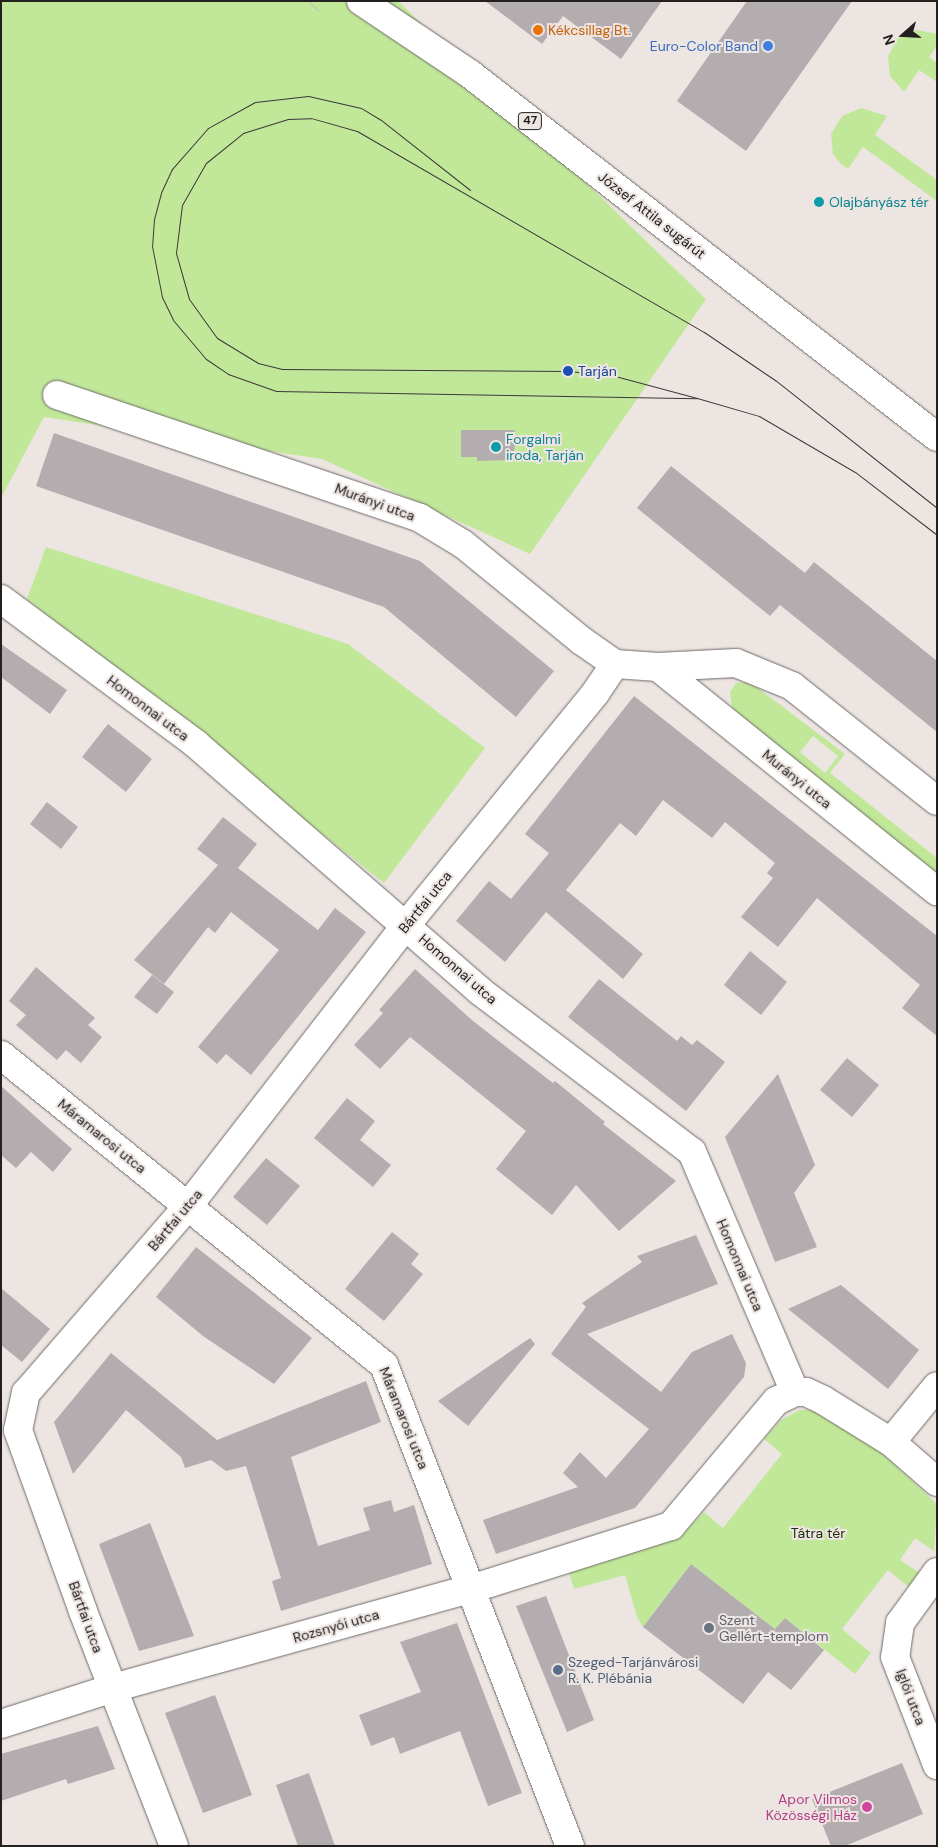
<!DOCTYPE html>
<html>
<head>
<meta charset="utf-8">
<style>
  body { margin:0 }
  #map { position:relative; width:938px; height:1847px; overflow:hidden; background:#ece5e2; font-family:"DM Sans",sans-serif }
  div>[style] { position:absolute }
  .green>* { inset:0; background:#c1e899 }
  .building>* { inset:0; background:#b4adaf }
  .street-tunnel>* { height:28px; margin-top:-14px; transform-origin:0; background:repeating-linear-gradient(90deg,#c4bebb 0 28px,transparent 0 42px) }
  .roads { filter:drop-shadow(0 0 1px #6f6966) drop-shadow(0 0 1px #6f6966) }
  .street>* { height:28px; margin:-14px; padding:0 14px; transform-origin:14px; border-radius:14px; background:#fff }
  .primary>* { height:28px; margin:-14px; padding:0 14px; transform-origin:14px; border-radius:14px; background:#fff }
  .tram>* { height:1px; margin:-0.5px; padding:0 0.5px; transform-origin:0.5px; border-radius:0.5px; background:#3d3938 }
  .dots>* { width:14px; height:14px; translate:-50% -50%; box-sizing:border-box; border:2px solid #ece5e2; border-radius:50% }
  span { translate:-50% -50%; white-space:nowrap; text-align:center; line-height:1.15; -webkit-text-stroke:4px #ece5e2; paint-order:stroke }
  .shield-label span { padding:1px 4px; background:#ece5e2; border:1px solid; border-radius:4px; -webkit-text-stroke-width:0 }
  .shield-label { font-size:12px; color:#23201f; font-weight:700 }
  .food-label { font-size:14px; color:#c56008 }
  .left { translate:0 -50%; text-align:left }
  .shop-label { font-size:14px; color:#366cbe }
  .right { translate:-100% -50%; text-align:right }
  .culture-label { font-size:14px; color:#0d838f }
  .street-label { font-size:14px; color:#23201f }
  .transit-label { font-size:14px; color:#164399 }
  .park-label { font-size:14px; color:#21300d }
  .worship-label { font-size:14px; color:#5b616d }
  .service-label { font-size:14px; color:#4e5e75 }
  .hotel-label { font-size:14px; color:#b23c85 }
  .frame { position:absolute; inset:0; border:2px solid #23201f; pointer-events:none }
  .north { position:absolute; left:878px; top:10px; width:50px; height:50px; -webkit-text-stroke:4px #ece5e2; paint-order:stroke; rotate:251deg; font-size:14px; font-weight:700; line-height:20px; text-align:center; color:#23201f }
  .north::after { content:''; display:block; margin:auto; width:18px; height:22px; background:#23201f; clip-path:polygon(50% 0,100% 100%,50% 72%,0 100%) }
</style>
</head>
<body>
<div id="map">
  <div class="green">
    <div style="clip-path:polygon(1px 1px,398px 1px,706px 299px,530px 554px,322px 459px,44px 417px,1px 498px)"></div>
    <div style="clip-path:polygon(917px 30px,937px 34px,937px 46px,929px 57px,937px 63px,937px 82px,919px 70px,904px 92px,890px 76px,888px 56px,898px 38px)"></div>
    <div style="clip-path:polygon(861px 108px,887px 116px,875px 135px,937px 180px,937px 201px,863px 147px,848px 169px,840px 163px,833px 154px,831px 134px,842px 116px)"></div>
    <div style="clip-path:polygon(46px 547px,348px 644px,485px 748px,384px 883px,27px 599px)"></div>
    <div style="clip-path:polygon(evenodd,750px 682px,845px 754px,830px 773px,937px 858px,937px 874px,739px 715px,732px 707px,730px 692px,736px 683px,750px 682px,813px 736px,838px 756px,825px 773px,800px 752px,813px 736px)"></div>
    <div style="clip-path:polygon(800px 1410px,818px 1410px,881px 1452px,937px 1504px,934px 1551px,915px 1538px,900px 1560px,920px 1573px,910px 1588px,888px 1570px,842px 1629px,871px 1653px,855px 1674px,785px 1618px,775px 1629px,691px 1564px,643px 1627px,637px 1617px,625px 1575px,574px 1589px,567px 1566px,682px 1535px,704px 1512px,723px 1528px,782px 1454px,764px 1439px,781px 1420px)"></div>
  </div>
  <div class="building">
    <div style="clip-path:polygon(485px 1px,662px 1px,621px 59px,563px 16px,542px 44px)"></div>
    <div style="clip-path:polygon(747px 1px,852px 1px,746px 151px,677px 101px)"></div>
    <div style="clip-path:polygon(461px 430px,515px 430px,514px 460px,477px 461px,477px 457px,461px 457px)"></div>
    <div style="clip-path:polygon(54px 433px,420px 561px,554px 671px,516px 717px,384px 607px,36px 486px)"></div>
    <div style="clip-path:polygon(671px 466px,805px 573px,814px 562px,937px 661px,937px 732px,780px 605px,770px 616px,637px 508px)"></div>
    <div style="clip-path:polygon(1px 644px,67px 690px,50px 714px,1px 677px)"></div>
    <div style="clip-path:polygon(634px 696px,937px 936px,937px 1036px,902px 1008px,920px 985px,817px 898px,778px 947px,741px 917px,773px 878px,767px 873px,775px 863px,725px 822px,712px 838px,663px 800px,636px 836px,620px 823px,566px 890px,643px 954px,623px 979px,546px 912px,505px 962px,456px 921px,489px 881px,511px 899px,549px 853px,525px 834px)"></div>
    <div style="clip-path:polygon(108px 724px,152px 759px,126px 792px,82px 757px)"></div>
    <div style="clip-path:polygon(47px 802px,78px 827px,61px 849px,30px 824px)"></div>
    <div style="clip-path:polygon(223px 817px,257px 844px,238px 868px,318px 930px,335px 908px,366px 932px,251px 1075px,226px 1054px,217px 1064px,198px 1047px,279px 950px,231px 912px,215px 933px,208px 927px,164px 984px,134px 960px,218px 865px,197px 849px)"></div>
    <div style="clip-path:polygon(750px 951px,787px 982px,761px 1015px,724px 985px)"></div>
    <div style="clip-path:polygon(36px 967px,95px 1018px,88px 1025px,102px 1037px,81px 1063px,66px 1050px,57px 1060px,16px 1025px,26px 1015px,9px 1001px)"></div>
    <div style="clip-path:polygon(415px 969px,473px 1021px,553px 1083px,555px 1081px,605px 1122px,603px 1124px,676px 1181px,619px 1231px,576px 1185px,552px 1215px,496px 1169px,526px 1131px,410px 1037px,380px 1069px,354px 1045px,383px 1013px,379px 1010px)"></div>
    <div style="clip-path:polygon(152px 975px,174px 992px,157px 1014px,134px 997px)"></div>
    <div style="clip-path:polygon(599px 979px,677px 1041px,681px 1036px,692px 1045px,697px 1040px,725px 1062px,686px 1111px,568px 1017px)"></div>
    <div style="clip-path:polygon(847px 1058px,879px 1085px,852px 1117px,820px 1090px)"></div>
    <div style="clip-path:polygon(778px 1074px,815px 1165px,794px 1193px,817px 1247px,775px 1262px,725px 1137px)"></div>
    <div style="clip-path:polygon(1px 1086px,72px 1149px,53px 1172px,31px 1152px,16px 1168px,1px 1155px)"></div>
    <div style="clip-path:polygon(347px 1098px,375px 1121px,360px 1140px,391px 1165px,373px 1187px,314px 1138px)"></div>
    <div style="clip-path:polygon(266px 1158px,300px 1186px,267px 1225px,233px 1197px)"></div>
    <div style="clip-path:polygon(392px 1232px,419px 1254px,411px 1264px,423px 1274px,384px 1321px,345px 1289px)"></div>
    <div style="clip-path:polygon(696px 1235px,718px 1284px,587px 1334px,661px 1392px,692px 1352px,732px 1334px,746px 1363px,744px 1377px,635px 1508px,496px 1554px,483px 1520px,578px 1487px,563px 1473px,580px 1452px,606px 1478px,649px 1429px,551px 1354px,586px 1307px,582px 1303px,642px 1262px,637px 1256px)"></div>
    <div style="clip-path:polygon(196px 1247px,312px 1338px,274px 1384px,203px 1336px,156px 1297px)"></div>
    <div style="clip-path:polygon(841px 1285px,919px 1350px,888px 1389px,788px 1309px)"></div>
    <div style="clip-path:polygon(1px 1288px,50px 1329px,22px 1362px,1px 1345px)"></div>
    <div style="clip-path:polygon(530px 1338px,535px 1344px,468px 1426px,438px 1401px)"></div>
    <div style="clip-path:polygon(111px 1353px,217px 1440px,366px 1381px,381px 1422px,291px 1457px,318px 1546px,370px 1530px,363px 1508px,391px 1500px,394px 1512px,414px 1505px,432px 1564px,281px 1611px,272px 1581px,281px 1578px,246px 1466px,226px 1471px,211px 1460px,185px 1468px,181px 1457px,126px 1410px,73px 1474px,54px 1422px)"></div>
    <div style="clip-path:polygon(150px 1523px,194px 1636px,139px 1651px,99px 1544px)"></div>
    <div style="clip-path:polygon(691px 1564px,775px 1629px,785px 1618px,824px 1650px,791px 1690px,768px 1672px,743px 1704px,643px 1627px)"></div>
    <div style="clip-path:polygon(546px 1596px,594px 1720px,567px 1732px,516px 1606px)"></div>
    <div style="clip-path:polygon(457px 1623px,522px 1793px,488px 1806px,460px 1731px,400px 1754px,394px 1737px,371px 1746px,359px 1715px,421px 1692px,400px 1642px)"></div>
    <div style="clip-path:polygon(215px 1695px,252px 1795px,203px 1813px,165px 1713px)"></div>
    <div style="clip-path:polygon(98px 1726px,115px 1769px,68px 1784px,66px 1779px,1px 1801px,1px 1754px)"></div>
    <div style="clip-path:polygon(902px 1763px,923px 1814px,845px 1846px,831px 1846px,812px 1799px)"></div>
    <div style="clip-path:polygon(309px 1773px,335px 1846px,298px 1846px,276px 1785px)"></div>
  </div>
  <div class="street-tunnel">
    <div style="left:309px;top:2px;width:1px;rotate:-45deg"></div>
  </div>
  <div class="roads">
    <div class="street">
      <div style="left:57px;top:395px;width:383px;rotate:18.7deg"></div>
      <div style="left:420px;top:518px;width:50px;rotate:31.2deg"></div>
      <div style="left:463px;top:544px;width:154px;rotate:39.2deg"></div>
      <div style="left:582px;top:641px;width:40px;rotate:34.9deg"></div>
      <div style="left:615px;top:664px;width:43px;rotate:4deg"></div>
      <div style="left:658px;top:667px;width:78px;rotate:-2.9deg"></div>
      <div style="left:736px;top:663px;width:61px;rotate:22.3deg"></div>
      <div style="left:792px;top:686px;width:185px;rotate:38.4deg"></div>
      <div style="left:1px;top:599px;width:243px;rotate:36.6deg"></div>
      <div style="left:196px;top:744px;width:376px;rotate:41deg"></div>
      <div style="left:480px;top:991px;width:266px;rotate:37.2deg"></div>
      <div style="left:692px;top:1152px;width:261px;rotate:66.8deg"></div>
      <div style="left:658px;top:667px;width:358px;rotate:38.8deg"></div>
      <div style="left:1px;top:1055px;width:493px;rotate:39deg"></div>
      <div style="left:384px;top:1365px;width:516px;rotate:68.86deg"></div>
      <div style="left:891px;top:1442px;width:72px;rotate:-50.6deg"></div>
      <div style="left:937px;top:1572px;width:63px;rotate:126deg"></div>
      <div style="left:900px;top:1623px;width:34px;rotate:98deg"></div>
      <div style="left:895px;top:1657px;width:116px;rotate:68.7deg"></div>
      <div style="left:1px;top:1724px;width:118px;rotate:-17.8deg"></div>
      <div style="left:113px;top:1688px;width:371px;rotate:-15.5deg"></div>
      <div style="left:471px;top:1589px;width:210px;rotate:-17.5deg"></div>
      <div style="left:671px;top:1526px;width:163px;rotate:-50deg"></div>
      <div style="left:776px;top:1401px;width:21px;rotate:-25deg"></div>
      <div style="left:795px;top:1392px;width:11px"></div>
      <div style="left:806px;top:1392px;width:19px;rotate:25deg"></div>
      <div style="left:823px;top:1400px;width:80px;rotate:31.7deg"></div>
      <div style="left:891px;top:1442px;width:61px;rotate:41deg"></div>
      <div style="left:174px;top:1846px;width:252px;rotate:-111.2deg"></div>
      <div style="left:83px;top:1611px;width:192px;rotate:-109.8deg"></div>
      <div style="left:18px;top:1430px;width:38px;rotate:-78deg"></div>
      <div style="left:26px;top:1393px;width:247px;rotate:-49.1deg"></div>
      <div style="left:188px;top:1206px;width:357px;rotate:-52.2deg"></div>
      <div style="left:407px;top:924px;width:299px;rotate:-50.8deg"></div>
      <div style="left:596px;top:692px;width:34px;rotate:-56deg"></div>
    </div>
    <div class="primary">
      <div style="left:361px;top:1px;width:131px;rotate:33.8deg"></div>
      <div style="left:470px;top:74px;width:591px;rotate:37.86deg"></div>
    </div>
  </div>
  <div class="tram">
    <div style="left:470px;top:190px;width:113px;rotate:-141.8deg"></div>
    <div style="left:381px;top:120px;width:23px;rotate:-149deg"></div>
    <div style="left:361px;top:108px;width:54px;rotate:-167.2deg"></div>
    <div style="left:308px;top:96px;width:53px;rotate:173.5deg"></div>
    <div style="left:255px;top:102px;width:54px;rotate:151deg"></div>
    <div style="left:208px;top:128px;width:55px;rotate:131.3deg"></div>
    <div style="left:172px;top:169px;width:26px;rotate:115deg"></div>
    <div style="left:161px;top:193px;width:27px;rotate:105deg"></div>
    <div style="left:154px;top:219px;width:27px;rotate:94deg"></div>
    <div style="left:152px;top:246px;width:52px;rotate:78.9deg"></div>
    <div style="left:162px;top:297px;width:25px;rotate:64deg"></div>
    <div style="left:173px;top:320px;width:51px;rotate:49.8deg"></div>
    <div style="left:206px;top:359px;width:27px;rotate:34deg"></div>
    <div style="left:228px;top:374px;width:51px;rotate:19.5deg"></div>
    <div style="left:276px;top:391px;width:421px;rotate:1deg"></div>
    <div style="left:697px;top:398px;width:65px;rotate:16.2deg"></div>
    <div style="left:759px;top:416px;width:111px;rotate:30.3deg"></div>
    <div style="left:855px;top:472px;width:103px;rotate:37.5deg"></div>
    <div style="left:697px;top:398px;width:85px;rotate:-165deg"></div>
    <div style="left:615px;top:376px;width:47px;rotate:-173.9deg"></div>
    <div style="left:568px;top:371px;width:286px;rotate:-179.6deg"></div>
    <div style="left:282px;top:369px;width:25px;rotate:-166deg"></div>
    <div style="left:258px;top:363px;width:48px;rotate:-148.6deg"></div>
    <div style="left:217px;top:338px;width:48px;rotate:-125.7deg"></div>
    <div style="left:189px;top:299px;width:48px;rotate:-105.8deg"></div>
    <div style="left:176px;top:253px;width:48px;rotate:-82.9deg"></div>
    <div style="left:182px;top:205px;width:48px;rotate:-60.3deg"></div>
    <div style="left:206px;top:163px;width:48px;rotate:-39deg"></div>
    <div style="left:243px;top:133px;width:47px;rotate:-17.3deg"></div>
    <div style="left:288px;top:119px;width:23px;rotate:-2deg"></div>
    <div style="left:311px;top:118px;width:48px;rotate:15.8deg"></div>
    <div style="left:357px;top:131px;width:401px;rotate:30.1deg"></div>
    <div style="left:704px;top:332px;width:86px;rotate:34.1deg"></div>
    <div style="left:775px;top:380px;width:206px;rotate:38.3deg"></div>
  </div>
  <div class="dots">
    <div style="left:538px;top:30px;background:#e8710a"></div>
    <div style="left:768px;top:46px;background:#3f7fe0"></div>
    <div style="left:819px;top:202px;background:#0f9aa8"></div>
    <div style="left:568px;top:371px;background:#1a4fb4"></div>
    <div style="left:496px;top:447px;background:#0f9aa8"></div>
    <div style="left:709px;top:1628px;background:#6b7280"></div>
    <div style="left:558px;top:1670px;background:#5c6f8a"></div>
    <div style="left:867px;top:1807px;background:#d1479c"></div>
  </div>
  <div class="shield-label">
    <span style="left:530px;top:121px">47</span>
  </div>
  <div class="food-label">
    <span class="left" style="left:548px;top:30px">Kékcsillag Bt.</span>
  </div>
  <div class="shop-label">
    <span class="right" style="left:758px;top:46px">Euro-Color Band</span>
  </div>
  <div class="culture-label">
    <span class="left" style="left:829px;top:202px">Olajbányász tér</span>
    <span class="left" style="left:506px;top:447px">Forgalmi<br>iroda, Tarján</span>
  </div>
  <div class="street-label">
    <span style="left:652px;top:215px;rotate:38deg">József Attila sugárút</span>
    <span style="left:375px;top:502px;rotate:20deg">Murányi utca</span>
    <span style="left:148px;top:708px;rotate:37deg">Homonnai utca</span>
    <span style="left:797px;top:779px;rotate:39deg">Murányi utca</span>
    <span style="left:425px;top:902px;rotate:-51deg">Bártfai utca</span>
    <span style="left:458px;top:969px;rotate:41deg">Homonnai utca</span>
    <span style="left:102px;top:1136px;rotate:39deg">Máramarosi utca</span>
    <span style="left:175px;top:1220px;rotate:-50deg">Bártfai utca</span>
    <span style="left:740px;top:1265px;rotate:67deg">Homonnai utca</span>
    <span style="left:404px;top:1418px;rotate:68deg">Máramarosi utca</span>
    <span style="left:86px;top:1617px;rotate:70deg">Bártfai utca</span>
    <span style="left:336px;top:1626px;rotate:-16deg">Rozsnyói utca</span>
    <span style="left:911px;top:1697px;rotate:69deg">Iglói utca</span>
  </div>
  <div class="transit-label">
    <span class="left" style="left:578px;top:371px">Tarján</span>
  </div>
  <div class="park-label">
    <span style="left:818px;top:1533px">Tátra tér</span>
  </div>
  <div class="worship-label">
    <span class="left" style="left:719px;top:1628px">Szent<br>Gellért-templom</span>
  </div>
  <div class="service-label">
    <span class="left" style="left:568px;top:1670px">Szeged-Tarjánvárosi<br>R. K. Plébánia</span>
  </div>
  <div class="hotel-label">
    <span class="right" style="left:857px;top:1807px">Apor Vilmos<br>Közösségi Ház</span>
  </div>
  <div class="frame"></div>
  <div class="north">N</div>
</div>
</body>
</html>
